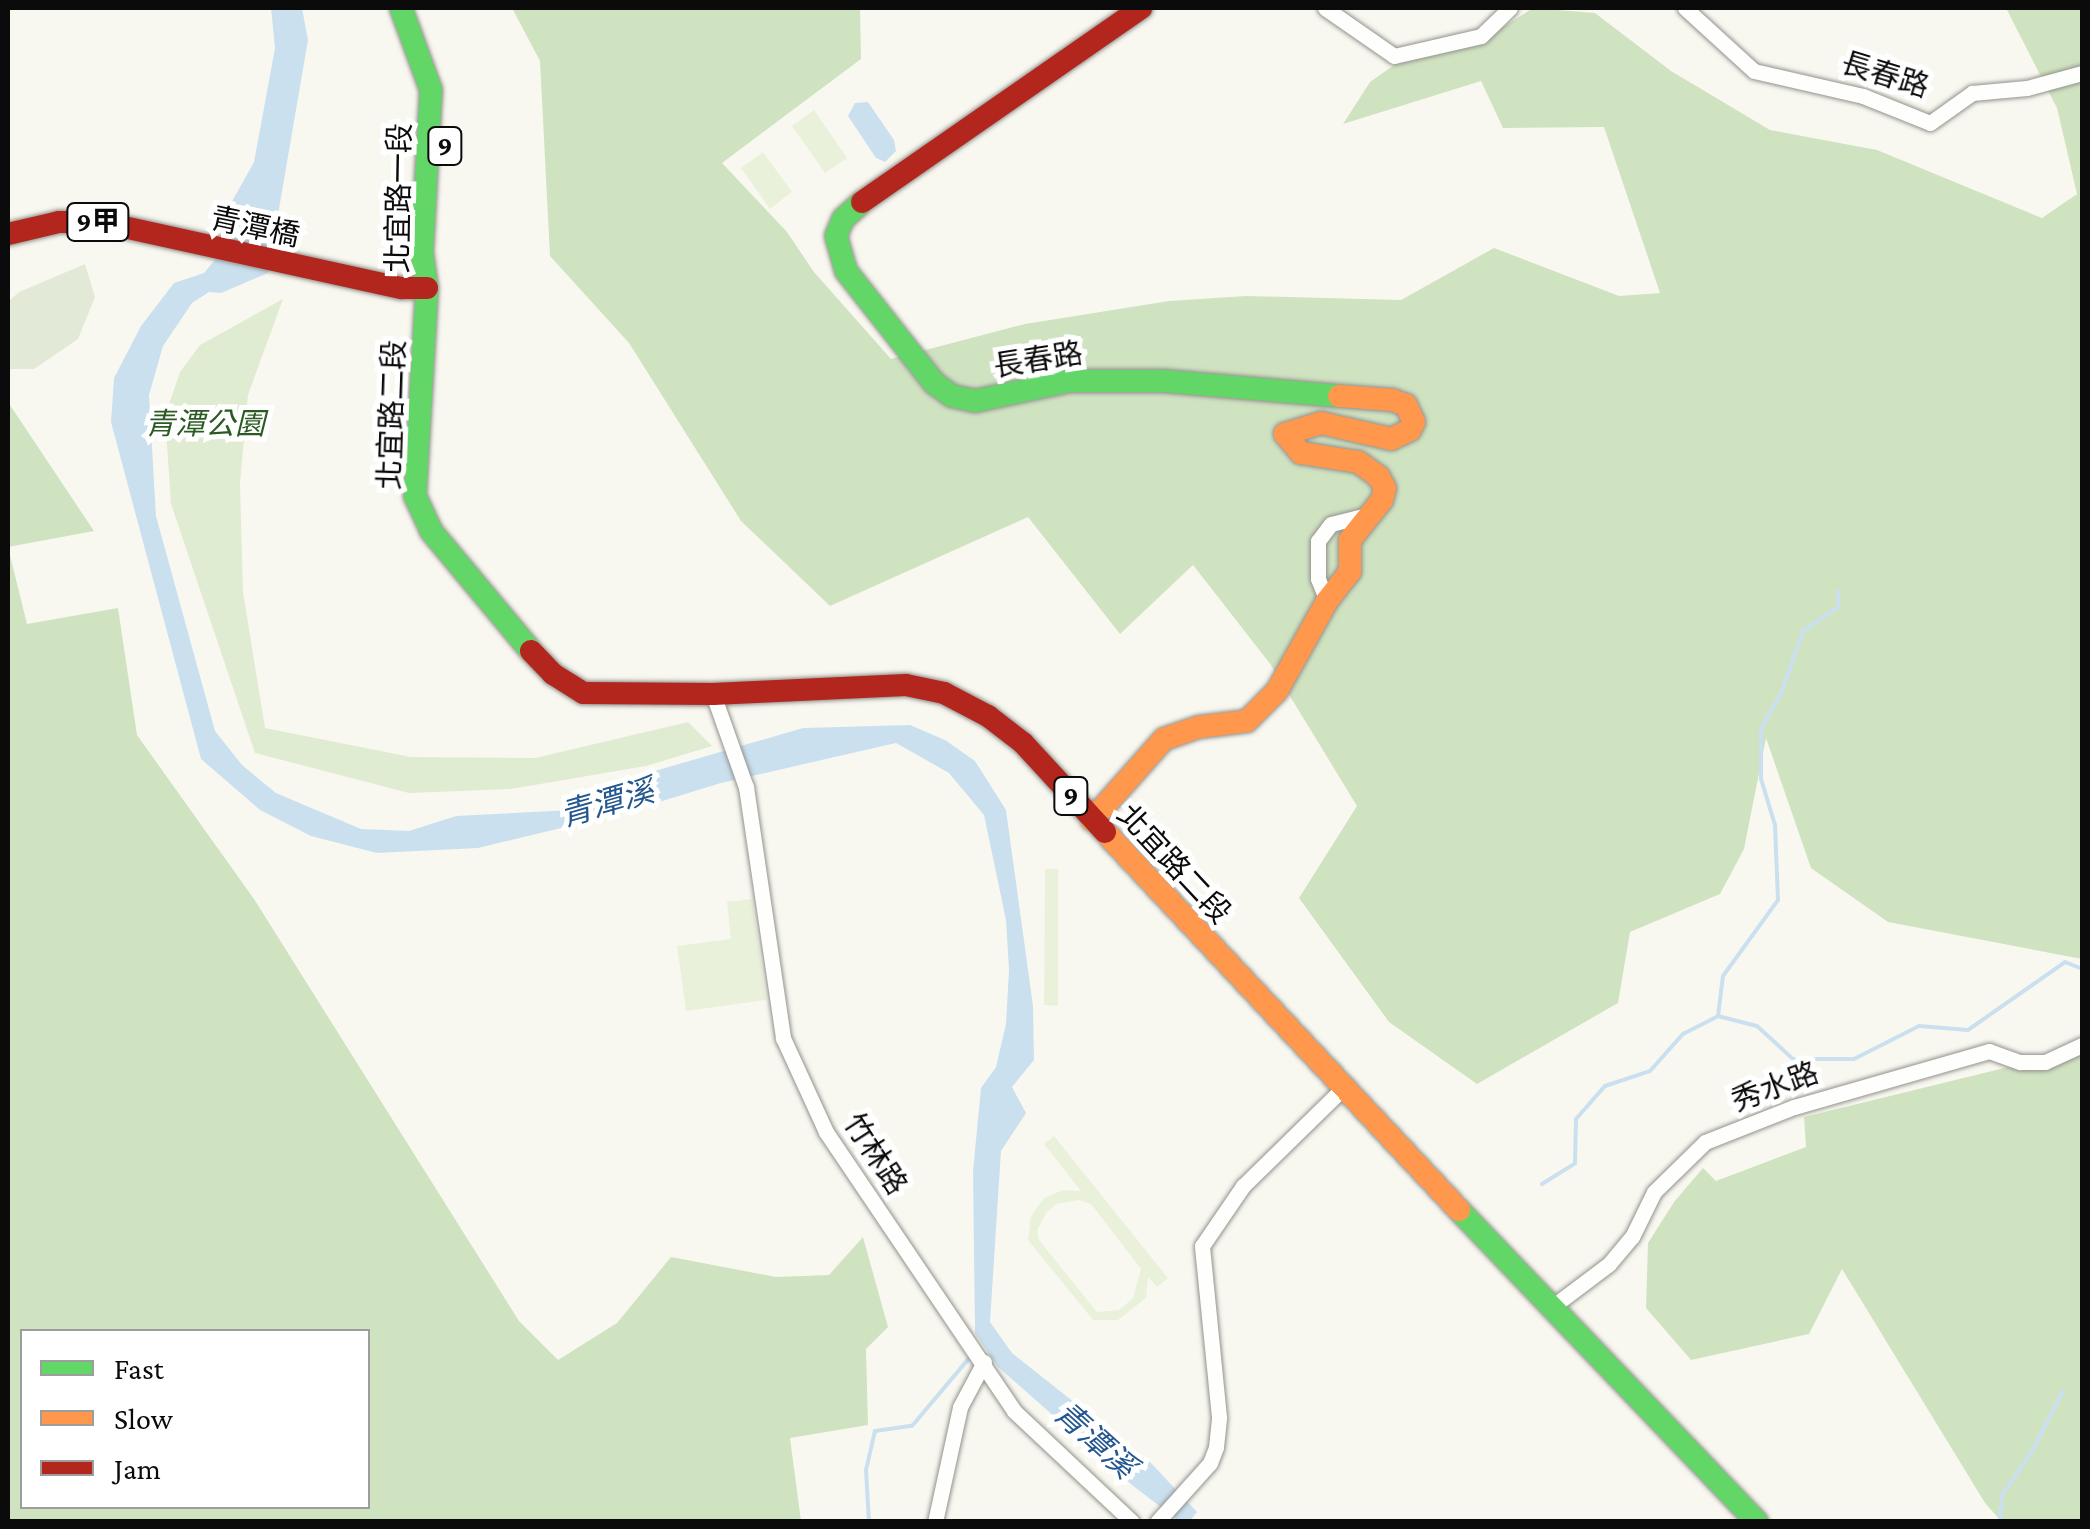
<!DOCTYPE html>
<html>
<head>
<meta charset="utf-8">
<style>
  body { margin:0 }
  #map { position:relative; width:2090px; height:1529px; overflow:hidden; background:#f9f8f0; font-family:"Crimson Pro","Noto Sans TC",serif }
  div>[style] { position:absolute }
  .green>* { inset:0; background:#e0ecd2 }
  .forest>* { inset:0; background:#d0e3c1 }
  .cemetery>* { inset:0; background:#e2e9d6 }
  .pitch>* { inset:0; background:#eaf1db }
  .water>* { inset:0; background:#cae0ef }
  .stream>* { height:4px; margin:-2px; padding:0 2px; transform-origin:2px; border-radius:2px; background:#cae0ef }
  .roads { filter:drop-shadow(0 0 2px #92928e) drop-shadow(0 0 2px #92928e) }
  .street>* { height:15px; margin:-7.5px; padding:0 7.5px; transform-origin:7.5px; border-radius:7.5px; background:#fefefd }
  .fast>* { height:22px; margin:-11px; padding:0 11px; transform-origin:11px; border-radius:11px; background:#63d668 }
  .slow>* { height:22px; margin:-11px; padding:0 11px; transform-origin:11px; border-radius:11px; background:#ff974d }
  .jam>* { height:22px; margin:-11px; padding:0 11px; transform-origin:11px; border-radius:11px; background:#b3261e }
  span { translate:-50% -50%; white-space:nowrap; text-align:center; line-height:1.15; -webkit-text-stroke:10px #fff; paint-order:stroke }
  .shield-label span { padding:2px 8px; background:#fff; border:2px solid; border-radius:8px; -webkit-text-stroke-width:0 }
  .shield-label { font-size:28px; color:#0b0b0b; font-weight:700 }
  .street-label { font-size:30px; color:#0b0b0b }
  .park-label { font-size:30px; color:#2b5b23; font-style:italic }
  .water-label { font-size:32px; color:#23578e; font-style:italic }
  .frame { position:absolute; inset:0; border:10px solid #0b0b0b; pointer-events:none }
  .legend { position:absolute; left:20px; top:1329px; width:350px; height:180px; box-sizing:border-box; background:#fff; border:2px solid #9d9d9d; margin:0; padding:12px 18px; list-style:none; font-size:30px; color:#0b0b0b }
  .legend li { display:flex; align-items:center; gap:20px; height:50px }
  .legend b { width:50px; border:2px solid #9d9d9d }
</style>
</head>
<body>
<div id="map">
  <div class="green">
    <div style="clip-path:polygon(283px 299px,248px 395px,240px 483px,243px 592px,265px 728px,411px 757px,535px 758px,688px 722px,712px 746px,646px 766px,511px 789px,409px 793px,255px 753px,171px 504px,165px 416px,180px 372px,200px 345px)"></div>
  </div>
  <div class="forest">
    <div style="clip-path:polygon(512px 8px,860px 8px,861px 59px,722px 163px,787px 232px,814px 272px,891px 359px,1025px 324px,1169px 301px,1246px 296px,1401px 300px,1494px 248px,1619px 296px,1660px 293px,1604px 127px,1503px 128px,1481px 81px,1343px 124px,1370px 82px,1408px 55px,1481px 41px,1533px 8px,1595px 13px,1671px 71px,1770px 130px,1877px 150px,2042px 218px,2077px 194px,2057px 108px,2006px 8px,2082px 8px,2082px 959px,1888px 922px,1811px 868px,1766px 738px,1744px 849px,1720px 894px,1630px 932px,1618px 1003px,1477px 1084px,1389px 1022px,1299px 898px,1357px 806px,1271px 665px,1193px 565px,1120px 634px,1028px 517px,830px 606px,741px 521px,629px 343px,550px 256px,540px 61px)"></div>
    <div style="clip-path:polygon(evenodd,8px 402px,94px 531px,8px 547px,27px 624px,118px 608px,137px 735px,254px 899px,519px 1321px,558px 1360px,617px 1323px,671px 1257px,776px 1277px,829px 1275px,863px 1237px,888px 1327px,866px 1349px,868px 1425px,790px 1438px,801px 1521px,8px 1521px,8px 402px,22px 1332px,368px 1332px,368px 1506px,22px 1506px,22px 1332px)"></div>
    <div style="clip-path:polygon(2082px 1049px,2082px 1521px,2001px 1521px,1985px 1503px,1842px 1269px,1809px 1334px,1691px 1360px,1646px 1308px,1648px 1243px,1674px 1202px,1703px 1168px,1716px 1181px,1806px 1147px,1804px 1117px)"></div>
  </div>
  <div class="cemetery">
    <div style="clip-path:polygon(85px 264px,95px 297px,78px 339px,34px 369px,8px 369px,8px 302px,19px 292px)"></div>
  </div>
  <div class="pitch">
    <div style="clip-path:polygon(814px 110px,847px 158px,825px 173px,792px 126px)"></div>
    <div style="clip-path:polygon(763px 152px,792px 192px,770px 209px,741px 168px)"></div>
    <div style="clip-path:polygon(1045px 869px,1058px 869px,1058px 1006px,1044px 1005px)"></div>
    <div style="clip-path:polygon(752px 899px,766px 1000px,686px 1011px,677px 946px,731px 939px,727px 902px)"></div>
    <div style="clip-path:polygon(evenodd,1054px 1136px,1168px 1278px,1157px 1287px,1148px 1277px,1146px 1298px,1118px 1320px,1093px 1320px,1028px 1240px,1031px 1216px,1044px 1198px,1063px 1190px,1081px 1191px,1044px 1144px,1054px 1136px,1079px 1200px,1091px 1204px,1141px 1269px,1133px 1298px,1119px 1310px,1097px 1312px,1039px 1240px,1037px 1230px,1047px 1212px,1056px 1204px,1079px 1200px)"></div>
  </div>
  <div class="water">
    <div style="clip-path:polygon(271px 8px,302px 8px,308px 40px,268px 273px,221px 293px,209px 292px,192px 303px,163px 346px,149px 395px,156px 516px,215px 731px,242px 765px,276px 793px,361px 829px,409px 831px,456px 816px,573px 810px,641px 775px,803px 728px,910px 725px,945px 740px,975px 761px,1006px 810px,1033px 1006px,1034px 1060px,1012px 1087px,1026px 1113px,1001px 1151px,990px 1322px,1012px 1353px,1151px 1463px,1197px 1512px,1190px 1521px,1179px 1521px,1132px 1485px,998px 1367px,975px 1333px,973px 1171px,981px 1088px,996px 1067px,1006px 1024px,1009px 970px,1006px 920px,984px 815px,949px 773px,896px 743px,721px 783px,620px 814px,478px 848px,377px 853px,311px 836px,260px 810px,201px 759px,111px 422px,114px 378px,141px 326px,174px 283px,204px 273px,217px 257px,226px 212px,254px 162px,275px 48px)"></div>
    <div style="clip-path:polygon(868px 102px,894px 140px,896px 151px,885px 162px,876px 158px,848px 116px,855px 103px)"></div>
  </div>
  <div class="stream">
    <div style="left:1718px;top:1016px;width:40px;rotate:-82.9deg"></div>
    <div style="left:1723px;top:976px;width:94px;rotate:-54.1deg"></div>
    <div style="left:1778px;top:900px;width:75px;rotate:-92.3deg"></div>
    <div style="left:1775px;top:825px;width:48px;rotate:-106.9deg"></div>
    <div style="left:1761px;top:779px;width:50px;rotate:-90deg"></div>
    <div style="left:1761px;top:729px;width:43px;rotate:-61.1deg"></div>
    <div style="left:1782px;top:691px;width:64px;rotate:-70.7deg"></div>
    <div style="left:1803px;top:631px;width:42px;rotate:-34.4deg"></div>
    <div style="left:1838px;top:607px;width:16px;rotate:-90deg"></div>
    <div style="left:1542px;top:1184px;width:39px;rotate:-32deg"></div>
    <div style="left:1575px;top:1163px;width:44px;rotate:-88.7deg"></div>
    <div style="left:1576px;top:1119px;width:44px;rotate:-48.7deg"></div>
    <div style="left:1605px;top:1086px;width:47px;rotate:-18.4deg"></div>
    <div style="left:1650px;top:1071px;width:50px;rotate:-48.3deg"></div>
    <div style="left:1683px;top:1034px;width:39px;rotate:-27deg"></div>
    <div style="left:1718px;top:1016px;width:40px;rotate:14.4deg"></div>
    <div style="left:1757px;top:1026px;width:49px;rotate:42.5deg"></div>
    <div style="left:1793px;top:1059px;width:61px"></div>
    <div style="left:1854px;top:1059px;width:73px;rotate:-26.9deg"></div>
    <div style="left:1919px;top:1026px;width:49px;rotate:4.7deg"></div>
    <div style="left:1968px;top:1030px;width:118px;rotate:-35deg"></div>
    <div style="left:2065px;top:962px;width:18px;rotate:22deg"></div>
    <div style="left:869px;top:1522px;width:52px;rotate:-93.3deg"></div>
    <div style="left:866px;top:1470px;width:40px;rotate:-77deg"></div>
    <div style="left:875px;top:1431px;width:37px;rotate:-8deg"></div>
    <div style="left:912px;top:1426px;width:92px;rotate:-49.9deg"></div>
    <div style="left:2000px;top:1522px;width:27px;rotate:-86deg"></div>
    <div style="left:2002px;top:1495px;width:51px;rotate:-55.4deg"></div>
    <div style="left:2031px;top:1453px;width:70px;rotate:-62.7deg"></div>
  </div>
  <div class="roads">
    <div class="street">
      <div style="left:1325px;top:8px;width:84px;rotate:34.8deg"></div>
      <div style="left:1394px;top:56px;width:89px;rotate:-12.9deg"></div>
      <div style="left:1481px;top:36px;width:40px;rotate:-44deg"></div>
      <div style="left:1685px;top:8px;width:93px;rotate:42.4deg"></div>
      <div style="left:1754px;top:71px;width:112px;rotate:12.9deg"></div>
      <div style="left:1863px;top:96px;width:72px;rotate:21.9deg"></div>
      <div style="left:1930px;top:123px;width:52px;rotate:-35.5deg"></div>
      <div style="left:1972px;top:93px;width:55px;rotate:-5.2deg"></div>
      <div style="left:2027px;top:88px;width:57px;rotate:-15.3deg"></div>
      <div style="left:1327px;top:601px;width:24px;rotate:-112deg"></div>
      <div style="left:1318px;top:579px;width:38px;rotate:-90deg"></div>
      <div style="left:1318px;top:541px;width:21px;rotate:-53deg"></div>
      <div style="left:1331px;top:524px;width:41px;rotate:-14deg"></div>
      <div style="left:713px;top:694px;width:99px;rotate:70.5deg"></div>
      <div style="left:746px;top:787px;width:254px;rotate:81.6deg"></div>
      <div style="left:783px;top:1038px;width:103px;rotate:65.4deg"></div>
      <div style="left:826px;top:1132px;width:336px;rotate:56deg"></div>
      <div style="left:1014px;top:1411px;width:162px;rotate:43.2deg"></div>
      <div style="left:1552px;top:1307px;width:71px;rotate:-37deg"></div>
      <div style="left:1609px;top:1264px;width:35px;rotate:-50deg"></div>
      <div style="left:1632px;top:1237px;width:50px;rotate:-63.9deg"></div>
      <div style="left:1654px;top:1192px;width:71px;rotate:-44.4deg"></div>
      <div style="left:1705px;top:1142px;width:96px;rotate:-21.5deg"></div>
      <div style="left:1794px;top:1107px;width:203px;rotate:-16deg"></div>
      <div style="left:1989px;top:1051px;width:33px;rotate:20deg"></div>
      <div style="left:2020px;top:1062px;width:25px"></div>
      <div style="left:2045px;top:1062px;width:41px;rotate:-24.7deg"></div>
      <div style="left:935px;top:1522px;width:118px;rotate:-77.7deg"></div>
      <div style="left:960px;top:1407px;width:51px;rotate:-61.9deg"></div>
      <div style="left:1157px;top:1522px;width:79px;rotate:-48.1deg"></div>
      <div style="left:1210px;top:1463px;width:17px;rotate:-69deg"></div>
      <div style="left:1216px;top:1447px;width:30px;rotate:-84deg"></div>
      <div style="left:1219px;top:1417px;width:172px;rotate:-95.7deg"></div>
      <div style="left:1202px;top:1246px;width:73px;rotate:-55.7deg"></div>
      <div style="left:1243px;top:1186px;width:140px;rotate:-44.4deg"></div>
    </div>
    <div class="fast">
      <div style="left:401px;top:8px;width:87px;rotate:69.9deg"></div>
      <div style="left:431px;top:90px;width:163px;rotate:93.2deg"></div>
      <div style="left:422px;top:253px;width:35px;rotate:82deg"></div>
      <div style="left:427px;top:288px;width:208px;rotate:93.3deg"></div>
      <div style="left:415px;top:496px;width:38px;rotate:65deg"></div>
      <div style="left:431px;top:531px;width:156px;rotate:50.2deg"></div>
      <div style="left:862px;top:202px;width:25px;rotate:138deg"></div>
      <div style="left:843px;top:219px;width:18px;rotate:112deg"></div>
      <div style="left:836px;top:236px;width:36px;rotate:74deg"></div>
      <div style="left:846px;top:271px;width:142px;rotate:51.8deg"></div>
      <div style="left:934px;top:383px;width:22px;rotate:36deg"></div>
      <div style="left:952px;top:396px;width:24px;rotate:12deg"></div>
      <div style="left:975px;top:401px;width:96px;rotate:-12deg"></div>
      <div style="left:1069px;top:381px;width:95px"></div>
      <div style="left:1164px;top:381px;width:176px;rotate:4.9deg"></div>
      <div style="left:1459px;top:1210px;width:431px;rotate:46.3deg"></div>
    </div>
    <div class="slow">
      <div style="left:1092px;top:820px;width:108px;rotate:-48.4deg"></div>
      <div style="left:1164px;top:739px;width:37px;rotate:-19deg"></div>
      <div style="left:1199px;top:727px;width:48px;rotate:-7.1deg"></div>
      <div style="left:1247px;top:721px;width:42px;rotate:-45deg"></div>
      <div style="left:1277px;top:691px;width:103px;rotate:-60.9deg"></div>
      <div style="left:1327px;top:601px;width:37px;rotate:-52deg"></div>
      <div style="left:1350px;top:572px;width:32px;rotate:-90deg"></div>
      <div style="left:1350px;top:540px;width:51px;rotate:-51.3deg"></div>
      <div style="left:1382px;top:500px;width:12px;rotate:-76deg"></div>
      <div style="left:1385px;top:488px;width:13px;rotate:-119deg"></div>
      <div style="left:1379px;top:477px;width:26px;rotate:-144deg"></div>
      <div style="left:1358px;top:462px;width:58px;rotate:-171deg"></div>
      <div style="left:1301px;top:453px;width:25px;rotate:-130deg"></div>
      <div style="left:1285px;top:434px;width:38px;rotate:-17deg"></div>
      <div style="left:1321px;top:423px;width:72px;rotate:12.9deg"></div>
      <div style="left:1391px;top:439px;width:21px;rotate:-25deg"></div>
      <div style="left:1410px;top:430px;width:9px;rotate:-63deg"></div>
      <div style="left:1414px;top:422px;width:19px;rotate:-115deg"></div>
      <div style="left:1406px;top:405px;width:15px;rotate:-160deg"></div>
      <div style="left:1392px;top:400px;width:53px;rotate:-175.7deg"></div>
      <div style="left:1105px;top:832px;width:518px;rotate:46.88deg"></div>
    </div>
    <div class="jam">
      <div style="left:862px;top:202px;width:340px;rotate:-34.8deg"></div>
      <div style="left:8px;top:234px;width:52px;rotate:-13.2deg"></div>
      <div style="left:59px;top:222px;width:42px"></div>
      <div style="left:101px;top:222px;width:308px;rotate:12.4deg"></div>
      <div style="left:402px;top:288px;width:25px"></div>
      <div style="left:531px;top:651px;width:32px;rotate:46deg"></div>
      <div style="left:553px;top:674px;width:36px;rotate:32deg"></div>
      <div style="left:584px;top:693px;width:129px;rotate:0.4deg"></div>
      <div style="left:713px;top:694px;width:193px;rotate:-2.7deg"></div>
      <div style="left:906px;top:685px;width:39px;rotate:12deg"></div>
      <div style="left:944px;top:693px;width:50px;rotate:27.6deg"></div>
      <div style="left:988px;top:716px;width:44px;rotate:37.6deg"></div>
      <div style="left:1023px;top:743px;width:121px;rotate:47.3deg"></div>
    </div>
  </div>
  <div class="shield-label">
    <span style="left:445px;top:146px">9</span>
    <span style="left:98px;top:222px">9甲</span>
    <span style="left:1071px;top:796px">9</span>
  </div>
  <div class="street-label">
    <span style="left:1885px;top:75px;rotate:17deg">長春路</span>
    <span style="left:399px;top:198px;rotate:-89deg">北宜路一段</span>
    <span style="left:255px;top:227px;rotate:12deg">青潭橋</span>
    <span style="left:1038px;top:360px;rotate:-9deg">長春路</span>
    <span style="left:392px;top:415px;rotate:-88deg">北宜路二段</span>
    <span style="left:1174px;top:864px;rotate:47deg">北宜路二段</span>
    <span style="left:1775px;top:1087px;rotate:-20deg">秀水路</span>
    <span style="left:875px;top:1154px;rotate:57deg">竹林路</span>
  </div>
  <div class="park-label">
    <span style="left:205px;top:424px">青潭公園</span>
  </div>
  <div class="water-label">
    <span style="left:607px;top:803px;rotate:-16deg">青潭溪</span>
    <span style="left:1095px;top:1440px;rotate:42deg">青潭溪</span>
  </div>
  <div class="frame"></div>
  <ul class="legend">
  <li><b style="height:12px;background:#63d668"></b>Fast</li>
  <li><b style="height:12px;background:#ff974d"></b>Slow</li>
  <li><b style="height:12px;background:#b3261e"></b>Jam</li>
  </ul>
</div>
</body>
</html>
